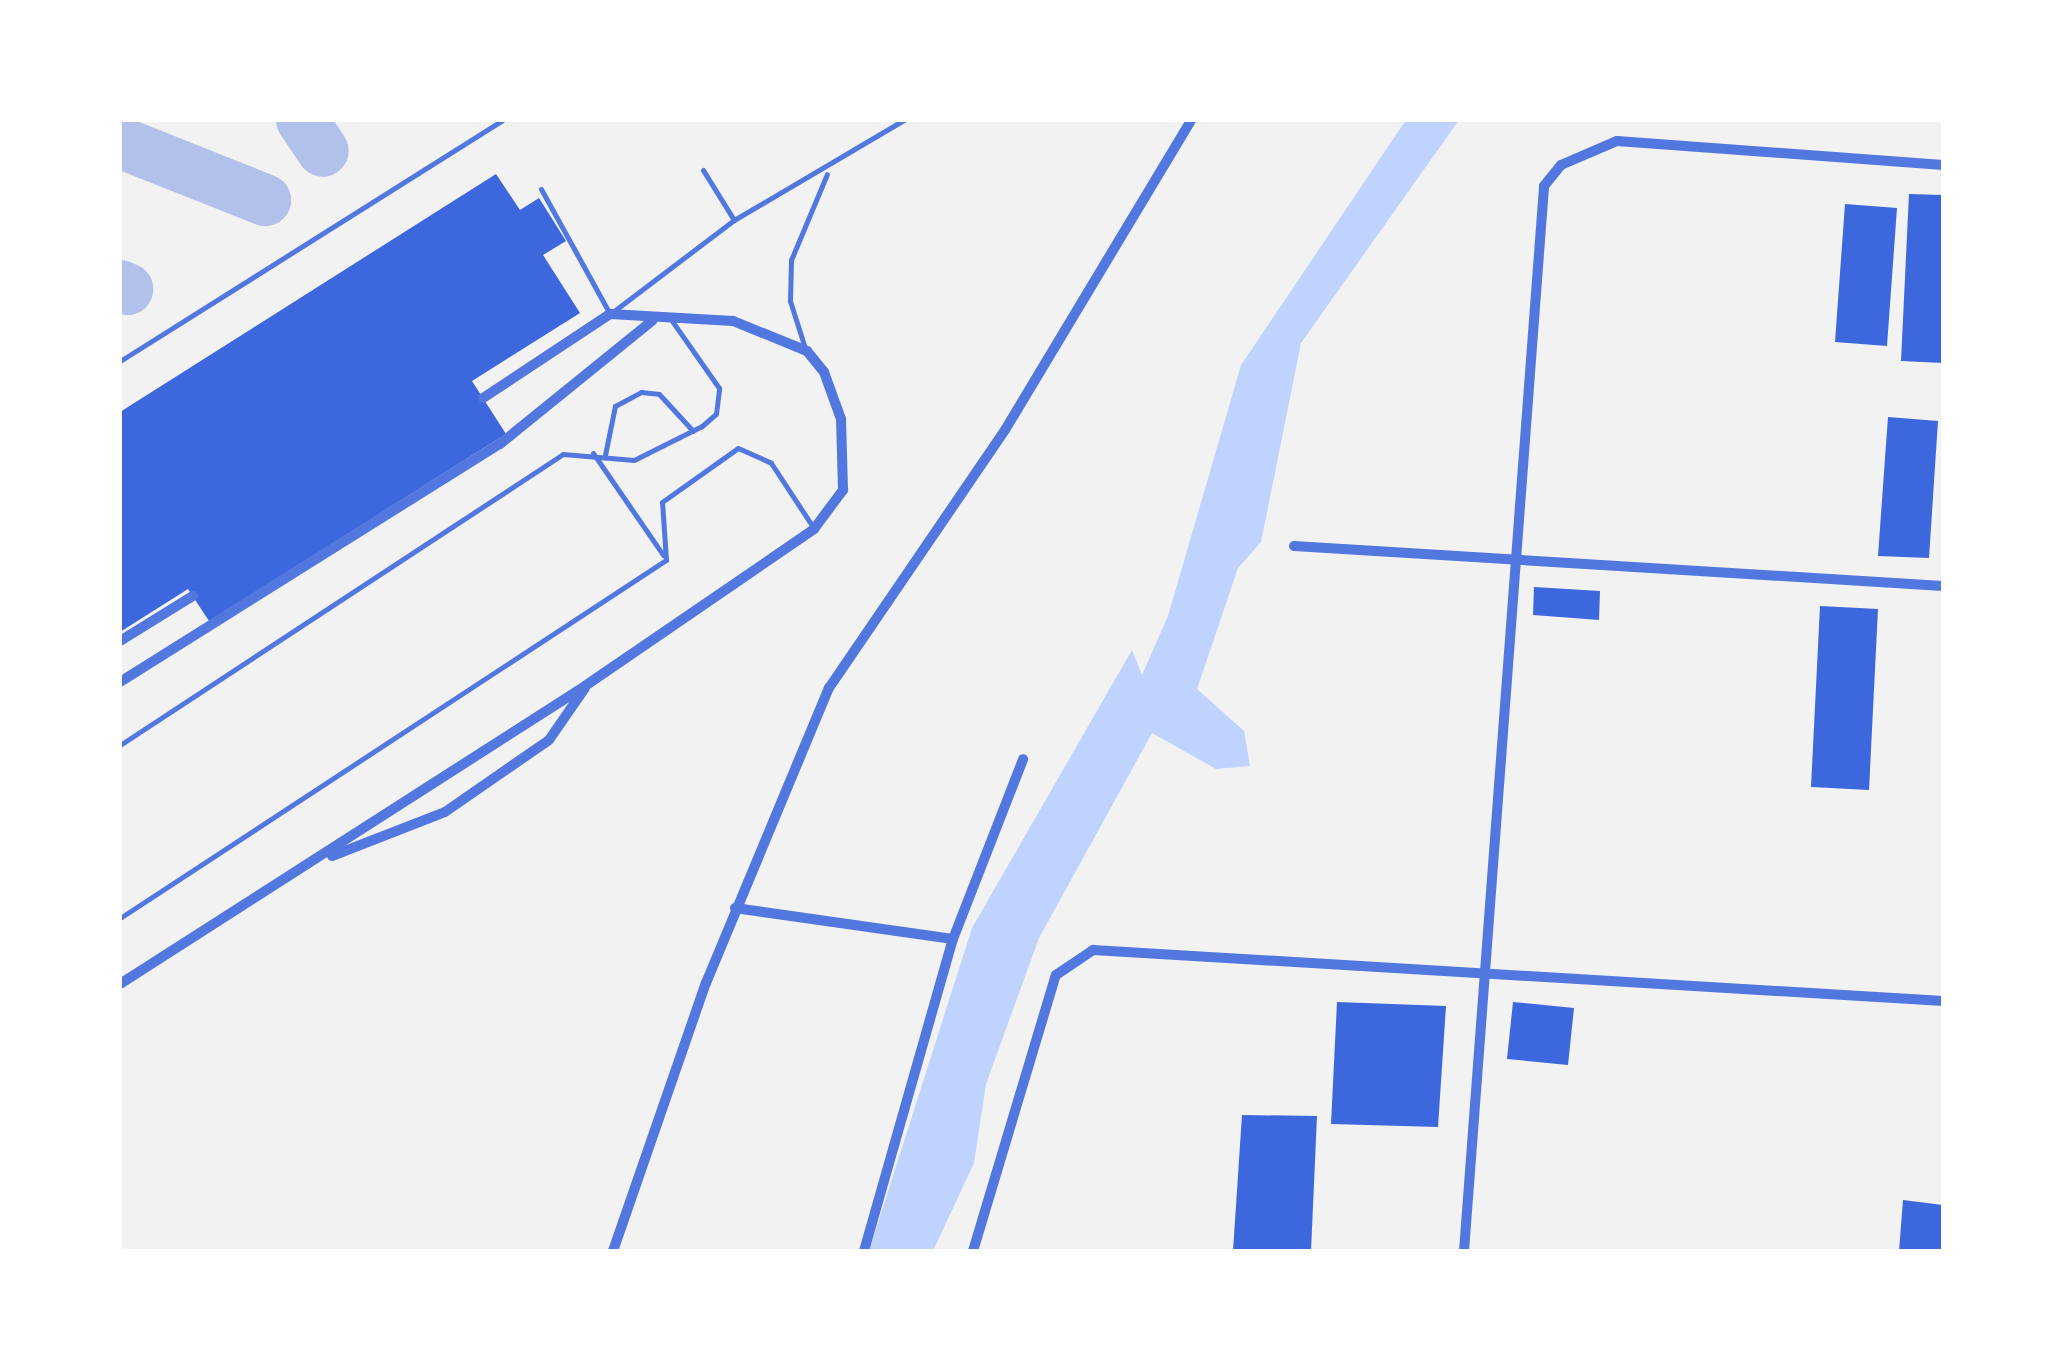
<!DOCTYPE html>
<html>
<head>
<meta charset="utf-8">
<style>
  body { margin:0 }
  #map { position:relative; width:2063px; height:1371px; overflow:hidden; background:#f2f2f2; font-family:Figtree,sans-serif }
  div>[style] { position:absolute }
  .water>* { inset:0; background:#bfd3fe }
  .taxiway>* { height:52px; margin:-26px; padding:0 26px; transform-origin:26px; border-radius:26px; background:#b2c1ea }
  .building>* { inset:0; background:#3d67dc }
  .service>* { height:5px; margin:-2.5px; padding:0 2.5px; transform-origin:2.5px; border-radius:2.5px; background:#5277de }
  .minor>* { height:10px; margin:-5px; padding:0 5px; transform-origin:5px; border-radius:5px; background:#5277de }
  span { translate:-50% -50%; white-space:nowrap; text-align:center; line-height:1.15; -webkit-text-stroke:8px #fff; paint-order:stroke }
  .frame { position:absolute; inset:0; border:122px solid #fff; pointer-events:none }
</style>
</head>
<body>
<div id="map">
  <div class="water">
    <div style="clip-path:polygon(1406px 120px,1459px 120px,1301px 343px,1261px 542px,1238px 568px,1197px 689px,1244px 731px,1250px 766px,1216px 769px,1152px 733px,1039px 938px,986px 1084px,974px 1163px,933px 1251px,869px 1251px,972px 928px,1132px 650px,1142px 675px,1168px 616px,1241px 365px)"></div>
  </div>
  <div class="taxiway">
    <div style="left:302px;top:120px;width:37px;rotate:56deg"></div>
    <div style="left:124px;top:144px;width:152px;rotate:21.7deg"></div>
    <div style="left:120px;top:286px;width:8px;rotate:23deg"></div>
  </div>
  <div class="building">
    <div style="clip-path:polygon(496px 174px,520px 210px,539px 198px,566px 241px,543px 255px,580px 313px,472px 381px,506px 434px,209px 621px,188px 589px,120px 632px,120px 412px)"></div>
    <div style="clip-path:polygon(1909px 194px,1943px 195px,1943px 363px,1901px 361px)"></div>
    <div style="clip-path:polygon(1845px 204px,1897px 208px,1887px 346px,1835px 342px)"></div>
    <div style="clip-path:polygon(1888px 417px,1938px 421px,1929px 558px,1878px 556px)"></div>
    <div style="clip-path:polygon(1534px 587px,1600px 591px,1599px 620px,1533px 615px)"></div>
    <div style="clip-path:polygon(1820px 606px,1878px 609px,1869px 790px,1811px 787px)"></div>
    <div style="clip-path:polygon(1337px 1002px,1446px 1006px,1438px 1127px,1331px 1124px)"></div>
    <div style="clip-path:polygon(1513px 1002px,1574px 1008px,1568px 1065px,1507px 1059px)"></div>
    <div style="clip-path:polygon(1242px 1115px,1317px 1116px,1311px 1251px,1233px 1251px)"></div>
    <div style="clip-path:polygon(1903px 1200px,1943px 1205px,1943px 1251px,1899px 1251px)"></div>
  </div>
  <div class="service">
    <div style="left:703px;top:170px;width:59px;rotate:58.2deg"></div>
    <div style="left:541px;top:189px;width:143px;rotate:61.1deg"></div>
    <div style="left:610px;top:314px;width:156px;rotate:-37.2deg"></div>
    <div style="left:734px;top:220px;width:197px;rotate:-30.5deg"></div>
    <div style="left:805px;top:348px;width:49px;rotate:-107.7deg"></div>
    <div style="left:790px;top:301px;width:41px;rotate:-88.6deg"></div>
    <div style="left:791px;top:260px;width:93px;rotate:-67.3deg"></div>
    <div style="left:120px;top:361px;width:452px;rotate:-32.2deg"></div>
    <div style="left:593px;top:453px;width:124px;rotate:55.5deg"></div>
    <div style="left:605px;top:455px;width:50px;rotate:-78.5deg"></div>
    <div style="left:615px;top:406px;width:30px;rotate:-28deg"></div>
    <div style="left:641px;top:392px;width:18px;rotate:6deg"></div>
    <div style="left:659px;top:394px;width:50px;rotate:47.4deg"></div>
    <div style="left:666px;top:560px;width:58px;rotate:-93.9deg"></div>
    <div style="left:662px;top:502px;width:93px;rotate:-35.4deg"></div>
    <div style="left:738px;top:448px;width:36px;rotate:24deg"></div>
    <div style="left:771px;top:463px;width:77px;rotate:56.7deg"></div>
    <div style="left:120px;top:745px;width:530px;rotate:-33.3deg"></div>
    <div style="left:563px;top:454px;width:71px;rotate:4.8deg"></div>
    <div style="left:634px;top:460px;width:76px;rotate:-26.6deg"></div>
    <div style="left:702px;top:426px;width:18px;rotate:-41deg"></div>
    <div style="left:716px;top:414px;width:26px;rotate:-83deg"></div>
    <div style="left:719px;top:388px;width:82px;rotate:-125deg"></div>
    <div style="left:120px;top:918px;width:653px;rotate:-33.25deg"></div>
  </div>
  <div class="minor">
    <div style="left:1294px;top:546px;width:650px;rotate:3.53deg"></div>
    <div style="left:120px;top:641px;width:86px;rotate:-31.7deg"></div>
    <div style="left:120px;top:682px;width:448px;rotate:-32.1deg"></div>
    <div style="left:500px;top:444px;width:196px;rotate:-39deg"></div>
    <div style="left:332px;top:856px;width:121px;rotate:-21.3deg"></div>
    <div style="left:445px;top:812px;width:126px;rotate:-34.7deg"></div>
    <div style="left:549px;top:740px;width:63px;rotate:-55.3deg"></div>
    <div style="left:735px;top:908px;width:220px;rotate:8.1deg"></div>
    <div style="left:120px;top:984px;width:552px;rotate:-32.65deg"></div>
    <div style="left:585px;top:686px;width:278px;rotate:-34.4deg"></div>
    <div style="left:814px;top:529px;width:49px;rotate:-53.4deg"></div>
    <div style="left:843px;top:490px;width:71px;rotate:-91.6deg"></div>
    <div style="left:841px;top:419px;width:50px;rotate:-109.9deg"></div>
    <div style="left:824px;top:372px;width:27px;rotate:-129deg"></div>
    <div style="left:807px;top:351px;width:80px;rotate:-157.9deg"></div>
    <div style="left:733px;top:321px;width:123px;rotate:-176.7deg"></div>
    <div style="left:610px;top:314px;width:152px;rotate:146.5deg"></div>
    <div style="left:613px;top:1251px;width:284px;rotate:-70.9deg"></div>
    <div style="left:706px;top:983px;width:320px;rotate:-67.4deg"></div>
    <div style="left:829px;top:688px;width:312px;rotate:-55.7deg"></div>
    <div style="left:1005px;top:430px;width:362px;rotate:-59deg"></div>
    <div style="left:864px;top:1251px;width:324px;rotate:-74.1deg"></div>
    <div style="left:953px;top:939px;width:193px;rotate:-68.7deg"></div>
    <div style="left:973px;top:1251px;width:288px;rotate:-73.3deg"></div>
    <div style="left:1056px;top:975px;width:45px;rotate:-34deg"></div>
    <div style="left:1093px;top:950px;width:852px;rotate:3.43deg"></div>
    <div style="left:1464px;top:1251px;width:1068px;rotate:-85.7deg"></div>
    <div style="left:1544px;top:186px;width:27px;rotate:-51deg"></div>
    <div style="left:1561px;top:165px;width:61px;rotate:-23.2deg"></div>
    <div style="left:1617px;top:141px;width:327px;rotate:4.2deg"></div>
  </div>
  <div class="frame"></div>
</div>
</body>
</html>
